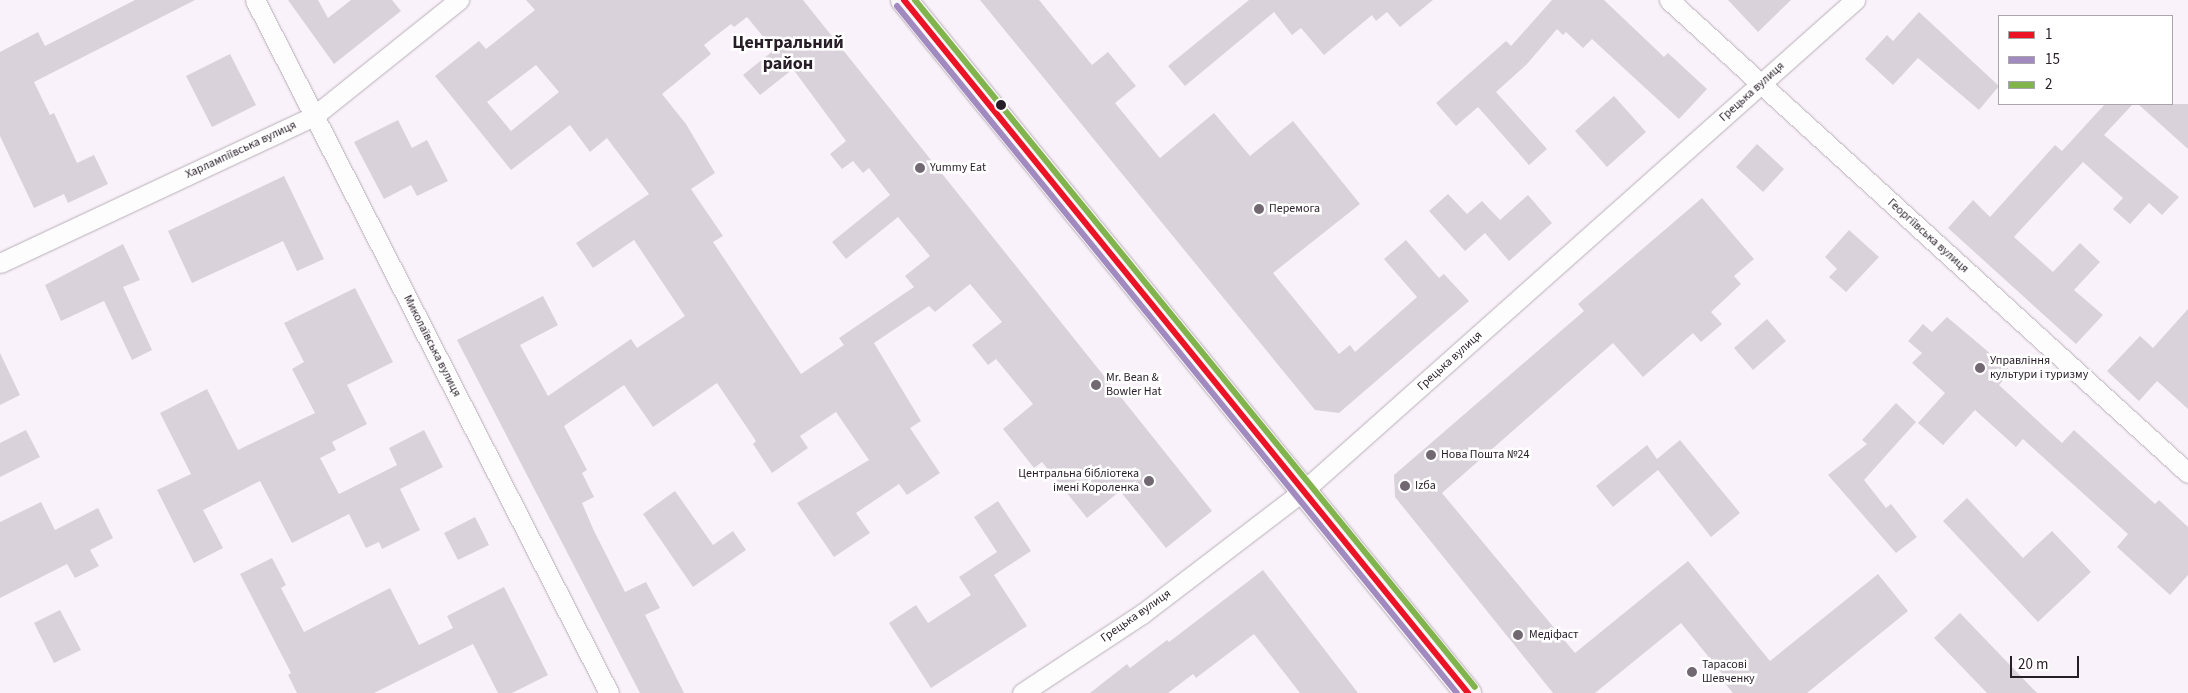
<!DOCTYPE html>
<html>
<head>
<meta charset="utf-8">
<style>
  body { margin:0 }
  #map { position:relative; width:2188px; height:693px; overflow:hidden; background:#faf2fa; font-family:"Source Sans 3",sans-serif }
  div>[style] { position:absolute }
  .building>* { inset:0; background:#dad2da }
  .roads { filter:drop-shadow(0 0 1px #b7afb7) drop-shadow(0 0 1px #b7afb7) }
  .street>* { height:19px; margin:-9.5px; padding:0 9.5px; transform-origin:9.5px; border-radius:9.5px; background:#fefdfe }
  .secondary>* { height:26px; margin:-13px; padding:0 13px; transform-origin:13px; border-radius:13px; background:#faf6f7 }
  .bus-1>* { height:6px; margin:-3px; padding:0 3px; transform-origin:3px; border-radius:3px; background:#eb1325 }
  .bus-2>* { height:6px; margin:-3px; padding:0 3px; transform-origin:3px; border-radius:3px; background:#a18ac0 }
  .bus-3>* { height:6px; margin:-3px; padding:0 3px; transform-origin:3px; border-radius:3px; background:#82b44e }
  .dots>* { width:14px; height:14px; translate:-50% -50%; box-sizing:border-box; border:2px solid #fff; border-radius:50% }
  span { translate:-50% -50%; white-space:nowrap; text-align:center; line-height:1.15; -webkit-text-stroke:5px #fff; paint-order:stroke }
  .street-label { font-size:12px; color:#271e27 }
  .poi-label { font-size:12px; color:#271e27 }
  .left { translate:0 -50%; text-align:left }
  .right { translate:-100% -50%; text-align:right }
  .district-label { font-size:18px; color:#271e27; font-weight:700 }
  .legend { position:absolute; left:1998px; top:15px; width:175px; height:90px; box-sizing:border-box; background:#fff; border:1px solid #a9a5a9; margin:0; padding:6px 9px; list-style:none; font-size:15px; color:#271e27 }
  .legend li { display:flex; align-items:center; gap:10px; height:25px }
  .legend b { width:25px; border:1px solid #a9a5a9 }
  .scale { position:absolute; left:2010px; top:656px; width:69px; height:22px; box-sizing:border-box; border:2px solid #271e27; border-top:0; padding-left:6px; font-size:15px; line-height:18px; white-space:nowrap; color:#271e27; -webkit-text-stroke:4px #fff; paint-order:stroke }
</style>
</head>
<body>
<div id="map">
  <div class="building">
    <div style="clip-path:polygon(135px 0,195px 0,34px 82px,50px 115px,54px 113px,77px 163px,94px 155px,108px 184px,68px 203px,64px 194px,34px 208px,0 136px,0 52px,38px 32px,45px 46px)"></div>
    <div style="clip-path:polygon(288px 0,318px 0,328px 18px,351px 0,392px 0,401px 11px,334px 64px)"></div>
    <div style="clip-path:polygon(evenodd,526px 0,803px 0,1212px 511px,1166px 548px,1120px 491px,1087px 518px,1042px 462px,1034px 468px,1003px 429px,1033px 404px,996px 359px,988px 365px,972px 345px,1002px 322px,970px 284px,935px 312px,929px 306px,874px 343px,921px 421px,910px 428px,940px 473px,907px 495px,899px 484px,856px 513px,870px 533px,834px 557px,797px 503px,869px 460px,836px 412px,800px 436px,808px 448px,772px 473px,753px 444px,756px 441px,717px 383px,653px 427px,624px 385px,564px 426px,587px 470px,582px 473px,594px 497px,582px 503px,594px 531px,625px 592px,646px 582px,660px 608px,645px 615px,684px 693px,640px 693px,457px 340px,543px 296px,558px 325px,520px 345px,548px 396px,631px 339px,637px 348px,685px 316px,634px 240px,593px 268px,576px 243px,649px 194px,607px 138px,590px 152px,570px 125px,511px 170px,435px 76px,479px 41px,486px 49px,535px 10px,526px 0,747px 17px,774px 50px,743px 75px,760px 95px,793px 69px,846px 141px,830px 154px,842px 169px,853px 161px,863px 173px,869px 168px,890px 195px,832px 242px,846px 259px,898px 217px,930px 256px,905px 276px,914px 287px,839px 338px,844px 345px,801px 374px,713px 242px,723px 236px,691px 189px,715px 173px,686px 124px,662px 94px,711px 54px,704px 45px,731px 24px,734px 27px,747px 17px,526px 0,536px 65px,559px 92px,511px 131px,487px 102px,536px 65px)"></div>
    <div style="clip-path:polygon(980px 0,1039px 0,1092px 65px,1108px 52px,1136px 86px,1115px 103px,1160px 158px,1214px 113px,1250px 156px,1293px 121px,1360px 204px,1273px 273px,1339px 354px,1350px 345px,1355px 352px,1417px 297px,1384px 259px,1406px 240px,1439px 278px,1444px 274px,1469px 301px,1339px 413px,1315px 410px)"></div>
    <div style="clip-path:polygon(1249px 0,1433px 0,1400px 27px,1387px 12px,1376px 21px,1372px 15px,1324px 55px,1301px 28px,1292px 35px,1274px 12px,1185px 86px,1168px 66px)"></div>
    <div style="clip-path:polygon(1552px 0,1604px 0,1664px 57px,1668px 53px,1707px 89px,1679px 119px,1592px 39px,1583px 48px,1566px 32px,1563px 35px,1557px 29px,1527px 64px,1496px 92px,1547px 149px,1529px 165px,1478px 107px,1456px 126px,1436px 103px,1506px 41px,1511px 46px)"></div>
    <div style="clip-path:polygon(1728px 0,1791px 0,1758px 32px)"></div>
    <div style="clip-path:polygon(1919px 12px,1999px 86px,1979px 110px,1918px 58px,1893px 85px,1865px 59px,1887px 35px,1893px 41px)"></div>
    <div style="clip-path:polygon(230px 54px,256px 105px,212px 127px,186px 76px)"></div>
    <div style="clip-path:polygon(1614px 96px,1646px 132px,1607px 167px,1575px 131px)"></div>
    <div style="clip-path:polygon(2105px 104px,2133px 104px,2104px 135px,2179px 197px,2162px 215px,2149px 203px,2130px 224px,2113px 209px,2123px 198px,2083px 162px,2014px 237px,2053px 272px,2080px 243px,2100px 262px,2074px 290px,2103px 315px,2076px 344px,1948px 228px,1973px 200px,1990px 217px,2055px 145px,2062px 151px)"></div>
    <div style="clip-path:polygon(2138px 104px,2188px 104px,2188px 149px)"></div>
    <div style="clip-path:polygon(398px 120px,412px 148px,427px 140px,448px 181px,417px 196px,411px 185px,384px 199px,354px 142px)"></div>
    <div style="clip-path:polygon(1757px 144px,1784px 169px,1763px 192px,1736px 167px)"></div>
    <div style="clip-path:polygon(284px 176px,324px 259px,297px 271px,283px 241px,192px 283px,168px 231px)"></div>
    <div style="clip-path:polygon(1448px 194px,1467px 214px,1482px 201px,1500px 220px,1528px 195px,1552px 223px,1509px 261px,1485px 233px,1465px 251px,1429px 211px)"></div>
    <div style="clip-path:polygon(1702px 198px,1754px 259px,1734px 276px,1741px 284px,1711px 312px,1722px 324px,1701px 342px,1693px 333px,1643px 377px,1613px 343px,1442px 493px,1575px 653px,1688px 561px,1770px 661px,1878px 574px,1908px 611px,1807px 693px,1733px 693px,1722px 680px,1725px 677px,1681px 623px,1595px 693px,1553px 693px,1395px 497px,1394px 475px,1584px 311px,1578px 304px)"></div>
    <div style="clip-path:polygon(1849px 230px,1879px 257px,1846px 292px,1829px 277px,1837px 269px,1825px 257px)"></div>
    <div style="clip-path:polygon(123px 244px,140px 280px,123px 287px,152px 350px,132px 360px,104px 301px,61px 321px,45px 285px)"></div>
    <div style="clip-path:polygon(355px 288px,393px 362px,347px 385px,367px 424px,332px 442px,336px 450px,320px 458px,339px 494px,397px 465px,389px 448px,424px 430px,443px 467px,400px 489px,420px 530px,382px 549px,379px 542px,366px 548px,349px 514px,292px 543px,260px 481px,203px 510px,223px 548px,194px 563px,157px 490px,191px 474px,160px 413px,207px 389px,238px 450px,315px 413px,292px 369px,304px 362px,284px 323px)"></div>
    <div style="clip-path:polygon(2188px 309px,2188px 409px,2157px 381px,2139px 401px,2107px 371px,2140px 336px,2153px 348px)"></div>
    <div style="clip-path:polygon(1947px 317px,2011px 371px,1999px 385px,2062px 443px,2074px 430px,2155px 504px,2159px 500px,2188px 527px,2188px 575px,2170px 595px,2117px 547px,2128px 534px,2023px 439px,2016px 447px,1975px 410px,1943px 445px,1918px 423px,1945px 393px,1912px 363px,1922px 353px,1908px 341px,1923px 324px,1932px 332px)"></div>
    <div style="clip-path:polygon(1767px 319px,1786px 341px,1753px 370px,1734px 348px)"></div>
    <div style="clip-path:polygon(0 353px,20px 395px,0 405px)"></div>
    <div style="clip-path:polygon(1896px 403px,1916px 422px,1864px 480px,1886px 508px,1891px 504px,1917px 537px,1896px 553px,1828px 475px,1867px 444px,1862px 440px)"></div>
    <div style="clip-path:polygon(26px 430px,40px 457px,0 477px,0 443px)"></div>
    <div style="clip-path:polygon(1680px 440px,1740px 513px,1711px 537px,1658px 470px,1613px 507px,1596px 486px,1647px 445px,1657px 459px)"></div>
    <div style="clip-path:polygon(675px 491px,713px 545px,733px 531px,746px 550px,693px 587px,643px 514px)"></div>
    <div style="clip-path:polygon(1967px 498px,2023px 558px,2052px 531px,2091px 572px,2038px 622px,1943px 521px)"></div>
    <div style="clip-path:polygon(998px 501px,1031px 551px,994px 575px,1027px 626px,931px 688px,889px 623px,916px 605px,928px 623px,971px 595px,959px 577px,997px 552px,974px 517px)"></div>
    <div style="clip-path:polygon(41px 502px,55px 530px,98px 508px,113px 538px,90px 550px,99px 566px,75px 578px,67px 564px,0 598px,0 522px)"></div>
    <div style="clip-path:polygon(475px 517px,489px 545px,458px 560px,444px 533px)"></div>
    <div style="clip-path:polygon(272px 558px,286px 585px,281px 588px,304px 632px,390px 588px,419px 645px,453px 628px,447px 616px,504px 587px,548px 675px,512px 693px,498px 693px,473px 644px,374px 693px,297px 693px,288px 675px,291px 673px,240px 574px)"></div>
    <div style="clip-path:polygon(1263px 570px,1358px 693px,1300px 693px,1254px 634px,1196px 678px,1193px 674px,1168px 693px,1090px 693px,1127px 664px,1130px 668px,1167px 640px,1169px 642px)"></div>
    <div style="clip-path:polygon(60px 610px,81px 650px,54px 663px,34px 623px)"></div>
    <div style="clip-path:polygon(1960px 613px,2037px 693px,1987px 693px,1934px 638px)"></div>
  </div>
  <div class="roads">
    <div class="street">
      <div style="left:255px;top:0;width:778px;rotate:62.94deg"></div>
      <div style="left:1669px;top:0;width:702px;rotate:42.35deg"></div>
      <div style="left:0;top:263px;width:347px;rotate:-25.1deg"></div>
      <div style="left:314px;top:116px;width:186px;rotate:-38.7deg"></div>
      <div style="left:1022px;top:693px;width:144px;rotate:-33.4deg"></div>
      <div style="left:1142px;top:614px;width:203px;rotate:-37.4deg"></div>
      <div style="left:1303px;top:491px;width:739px;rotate:-41.65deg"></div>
    </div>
    <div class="secondary">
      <div style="left:904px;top:0;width:894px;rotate:50.86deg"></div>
    </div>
  </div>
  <div class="bus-1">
    <div style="left:904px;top:0;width:894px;rotate:50.86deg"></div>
  </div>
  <div class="bus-2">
    <div style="left:897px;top:6px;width:886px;rotate:50.82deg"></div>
  </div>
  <div class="bus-3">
    <div style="left:915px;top:0;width:886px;rotate:50.82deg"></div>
  </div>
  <div class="dots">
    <div style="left:1001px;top:105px;background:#271e27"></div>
    <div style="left:920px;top:168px;background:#716871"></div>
    <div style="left:1259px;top:209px;background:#716871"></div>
    <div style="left:1980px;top:368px;background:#716871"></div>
    <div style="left:1096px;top:385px;background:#716871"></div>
    <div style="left:1431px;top:455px;background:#716871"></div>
    <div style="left:1149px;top:481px;background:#716871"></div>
    <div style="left:1405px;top:486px;background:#716871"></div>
    <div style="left:1518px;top:635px;background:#716871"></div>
    <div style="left:1692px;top:672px;background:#716871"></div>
  </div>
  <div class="street-label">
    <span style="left:1752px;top:92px;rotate:-42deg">Грецька вулиця</span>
    <span style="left:241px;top:150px;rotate:-25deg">Харлампіївська вулиця</span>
    <span style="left:1928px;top:236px;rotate:42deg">Георгіївська вулиця</span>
    <span style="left:432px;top:346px;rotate:63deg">Миколаївська вулиця</span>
    <span style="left:1450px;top:361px;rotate:-42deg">Грецька вулиця</span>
    <span style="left:1136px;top:616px;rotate:-35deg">Грецька вулиця</span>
  </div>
  <div class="poi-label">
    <span class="left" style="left:930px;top:168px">Yummy Eat</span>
    <span class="left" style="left:1269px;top:209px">Перемога</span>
    <span class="left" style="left:1990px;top:368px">Управління<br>культури і туризму</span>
    <span class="left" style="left:1106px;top:385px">Mr. Bean &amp;<br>Bowler Hat</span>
    <span class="left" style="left:1441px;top:455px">Нова Пошта №24</span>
    <span class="right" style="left:1139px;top:481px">Центральна бібліотека<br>імені Короленка</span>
    <span class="left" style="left:1415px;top:486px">Izба</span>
    <span class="left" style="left:1529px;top:635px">Медіфаст</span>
    <span class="left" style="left:1702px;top:672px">Тарасові<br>Шевченку</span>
  </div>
  <div class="district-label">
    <span style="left:788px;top:54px">Центральний<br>район</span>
  </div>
  <ul class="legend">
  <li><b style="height:6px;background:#eb1325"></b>1</li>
  <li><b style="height:6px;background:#a18ac0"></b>15</li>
  <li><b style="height:6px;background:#82b44e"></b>2</li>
  </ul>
  <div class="scale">20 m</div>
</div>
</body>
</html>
